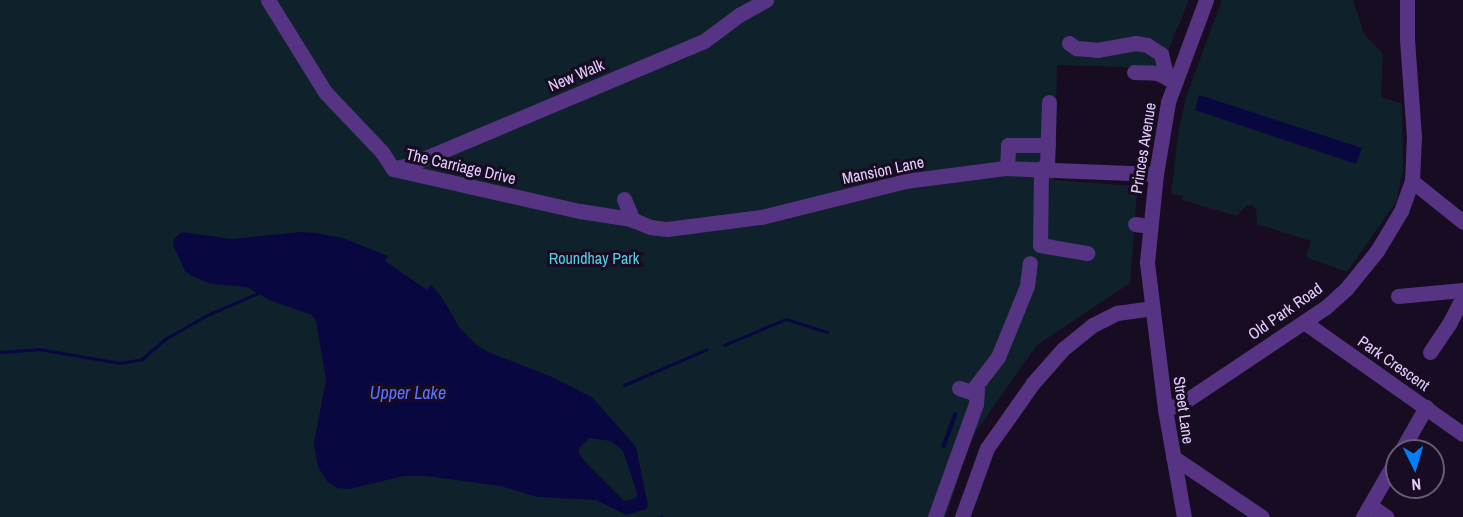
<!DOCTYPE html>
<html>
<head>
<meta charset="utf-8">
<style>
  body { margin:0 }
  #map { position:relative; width:1463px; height:517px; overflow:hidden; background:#180c22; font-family:"Archivo Narrow",sans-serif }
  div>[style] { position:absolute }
  .green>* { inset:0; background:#0f222c }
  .water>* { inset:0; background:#080740 }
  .stream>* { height:3px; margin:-1.5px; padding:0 1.5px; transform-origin:1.5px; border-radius:1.5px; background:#080740 }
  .minor>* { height:15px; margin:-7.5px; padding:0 7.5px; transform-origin:7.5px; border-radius:7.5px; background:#563483 }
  span { translate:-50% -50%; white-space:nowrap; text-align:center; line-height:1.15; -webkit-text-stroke:6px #180c22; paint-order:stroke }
  .street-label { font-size:16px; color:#e6cdff }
  .park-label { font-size:16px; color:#53d1e5 }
  .water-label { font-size:18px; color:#5b74ff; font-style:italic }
  .north { position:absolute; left:1385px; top:439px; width:60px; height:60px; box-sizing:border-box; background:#180c22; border:2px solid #6a597a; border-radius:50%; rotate:175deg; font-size:16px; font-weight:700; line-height:24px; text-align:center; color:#e6cdff }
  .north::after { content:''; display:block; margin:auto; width:21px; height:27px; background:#007ff8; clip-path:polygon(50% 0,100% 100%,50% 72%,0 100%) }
</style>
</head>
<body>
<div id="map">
  <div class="green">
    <div style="clip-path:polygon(0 0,1189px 0,1161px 68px,1057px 65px,1054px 180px,1134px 186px,1137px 193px,1130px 283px,1036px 346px,970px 440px,946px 517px,0 517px)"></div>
    <div style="clip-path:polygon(1222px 0,1353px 0,1364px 34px,1383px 54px,1381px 97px,1402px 104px,1403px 171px,1396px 202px,1347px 272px,1306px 257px,1311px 241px,1257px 224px,1256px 209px,1252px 205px,1246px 206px,1237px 216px,1182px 200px,1183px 196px,1171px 194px,1179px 128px,1187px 94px)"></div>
  </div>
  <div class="water">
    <div style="clip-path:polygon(1199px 95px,1362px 148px,1356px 164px,1195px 110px)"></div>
    <div style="clip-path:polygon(evenodd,182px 232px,232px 239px,301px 232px,316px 233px,343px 238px,388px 256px,385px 261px,427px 290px,431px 285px,443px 299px,459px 327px,476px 345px,488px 352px,552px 377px,593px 398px,636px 447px,648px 505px,646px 509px,626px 515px,596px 500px,537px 497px,501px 486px,426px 476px,404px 476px,349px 489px,337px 488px,327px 481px,318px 467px,314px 443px,326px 380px,316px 321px,312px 315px,269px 300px,247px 287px,212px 284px,192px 276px,185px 271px,173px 245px,174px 239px,182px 232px,589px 438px,611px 441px,623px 451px,637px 493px,636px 498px,624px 501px,584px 461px,579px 453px,579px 448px,589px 438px)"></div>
    <div style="clip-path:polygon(954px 412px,958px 413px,945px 448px,941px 447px)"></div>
  </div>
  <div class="stream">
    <div style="left:724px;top:345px;width:67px;rotate:-22.8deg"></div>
    <div style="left:786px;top:319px;width:43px;rotate:17.6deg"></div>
    <div style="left:0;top:352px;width:39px;rotate:-4deg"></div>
    <div style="left:39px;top:349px;width:82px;rotate:9.8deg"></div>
    <div style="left:120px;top:363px;width:22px;rotate:-10deg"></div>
    <div style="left:142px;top:359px;width:30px;rotate:-41deg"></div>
    <div style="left:165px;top:339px;width:48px;rotate:-29.7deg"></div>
    <div style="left:207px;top:315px;width:56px;rotate:-23.3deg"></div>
    <div style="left:624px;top:385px;width:90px;rotate:-23.4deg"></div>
    <div style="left:661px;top:516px;width:1px;rotate:90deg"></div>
  </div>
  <div class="minor">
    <div style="left:268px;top:0;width:108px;rotate:58.2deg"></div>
    <div style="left:325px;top:92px;width:83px;rotate:46.5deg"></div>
    <div style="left:382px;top:152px;width:20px;rotate:57deg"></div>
    <div style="left:393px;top:169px;width:192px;rotate:12.7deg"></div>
    <div style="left:580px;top:211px;width:52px;rotate:8.9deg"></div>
    <div style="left:631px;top:219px;width:21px;rotate:23deg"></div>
    <div style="left:650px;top:227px;width:17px;rotate:7deg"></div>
    <div style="left:667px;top:229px;width:95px;rotate:-7.3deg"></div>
    <div style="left:761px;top:217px;width:148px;rotate:-14deg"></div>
    <div style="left:905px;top:181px;width:101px;rotate:-7.4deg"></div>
    <div style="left:1005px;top:168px;width:151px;rotate:2.3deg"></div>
    <div style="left:1069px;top:43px;width:9px;rotate:36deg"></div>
    <div style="left:1076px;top:48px;width:21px;rotate:5deg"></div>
    <div style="left:1097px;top:50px;width:39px;rotate:-10deg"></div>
    <div style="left:1135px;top:43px;width:12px;rotate:9deg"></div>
    <div style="left:1147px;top:45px;width:17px;rotate:33deg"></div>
    <div style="left:1161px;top:54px;width:25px;rotate:76deg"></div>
    <div style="left:1134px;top:72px;width:23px;rotate:2deg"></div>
    <div style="left:1157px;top:73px;width:19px;rotate:25deg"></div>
    <div style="left:1007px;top:167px;width:22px;rotate:-87deg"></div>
    <div style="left:1008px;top:145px;width:40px"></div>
    <div style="left:395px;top:168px;width:14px;rotate:-12deg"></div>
    <div style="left:409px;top:165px;width:320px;rotate:-22.8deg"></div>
    <div style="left:704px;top:41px;width:44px;rotate:-36.6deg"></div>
    <div style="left:739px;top:15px;width:31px;rotate:-29deg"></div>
    <div style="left:1041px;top:168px;width:77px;rotate:90.7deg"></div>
    <div style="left:1040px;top:245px;width:48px;rotate:9.7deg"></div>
    <div style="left:1047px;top:168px;width:66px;rotate:-88.3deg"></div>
    <div style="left:1412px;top:181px;width:65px;rotate:38.8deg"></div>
    <div style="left:624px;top:199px;width:23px;rotate:67deg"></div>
    <div style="left:1135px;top:224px;width:15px;rotate:8deg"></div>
    <div style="left:1398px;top:296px;width:65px;rotate:-5.3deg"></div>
    <div style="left:1304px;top:322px;width:194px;rotate:35.2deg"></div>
    <div style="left:1430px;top:352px;width:34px;rotate:-56deg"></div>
    <div style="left:1449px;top:324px;width:31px;rotate:-63deg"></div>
    <div style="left:959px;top:388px;width:13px;rotate:18deg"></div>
    <div style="left:971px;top:392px;width:44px;rotate:-52.4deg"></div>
    <div style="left:998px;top:357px;width:77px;rotate:-67.8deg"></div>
    <div style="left:1027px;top:286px;width:23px;rotate:-83deg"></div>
    <div style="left:1165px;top:409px;width:17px;rotate:-17deg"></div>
    <div style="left:1181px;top:404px;width:174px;rotate:-33.8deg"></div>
    <div style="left:1326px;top:307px;width:27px;rotate:-42deg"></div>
    <div style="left:1346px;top:289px;width:49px;rotate:-50.8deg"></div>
    <div style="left:1377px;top:251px;width:47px;rotate:-59deg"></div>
    <div style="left:1401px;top:211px;width:32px;rotate:-70deg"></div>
    <div style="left:1412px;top:181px;width:44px;rotate:-87.4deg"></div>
    <div style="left:1414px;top:137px;width:98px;rotate:-94.1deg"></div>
    <div style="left:1407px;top:39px;width:39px;rotate:-90deg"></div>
    <div style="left:1401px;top:451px;width:51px;rotate:-60.4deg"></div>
    <div style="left:1173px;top:457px;width:107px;rotate:34deg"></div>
    <div style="left:1371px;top:506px;width:19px;rotate:35deg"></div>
    <div style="left:935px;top:517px;width:120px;rotate:-70.1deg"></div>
    <div style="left:976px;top:404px;width:16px;rotate:-86deg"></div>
    <div style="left:962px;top:517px;width:73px;rotate:-70.1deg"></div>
    <div style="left:987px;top:448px;width:80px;rotate:-54.7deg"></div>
    <div style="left:1033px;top:383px;width:45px;rotate:-48.6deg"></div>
    <div style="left:1063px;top:349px;width:38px;rotate:-39deg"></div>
    <div style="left:1093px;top:325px;width:27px;rotate:-27deg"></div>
    <div style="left:1117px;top:313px;width:34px;rotate:-8deg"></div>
    <div style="left:1184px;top:517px;width:110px;rotate:-100deg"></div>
    <div style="left:1165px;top:409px;width:148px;rotate:-97deg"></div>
    <div style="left:1147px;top:262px;width:88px;rotate:-84.2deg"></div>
    <div style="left:1156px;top:174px;width:73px;rotate:-80.5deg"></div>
    <div style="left:1168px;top:102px;width:109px;rotate:-69.6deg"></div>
    <div style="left:1363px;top:517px;width:68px;rotate:-60deg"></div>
  </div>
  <div class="street-label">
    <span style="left:576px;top:75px;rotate:-23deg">New Walk</span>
    <span style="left:1143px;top:148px;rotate:-81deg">Princes Avenue</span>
    <span style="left:461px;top:166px;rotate:13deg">The Carriage Drive</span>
    <span style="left:883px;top:170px;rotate:-12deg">Mansion Lane</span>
    <span style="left:1285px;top:311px;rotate:-35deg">Old Park Road</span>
    <span style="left:1394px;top:363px;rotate:35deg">Park Crescent</span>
    <span style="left:1184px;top:410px;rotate:82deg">Street Lane</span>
  </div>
  <div class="park-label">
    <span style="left:594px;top:258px">Roundhay Park</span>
  </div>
  <div class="water-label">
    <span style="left:408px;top:393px">Upper Lake</span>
  </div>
  <div class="north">N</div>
</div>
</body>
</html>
